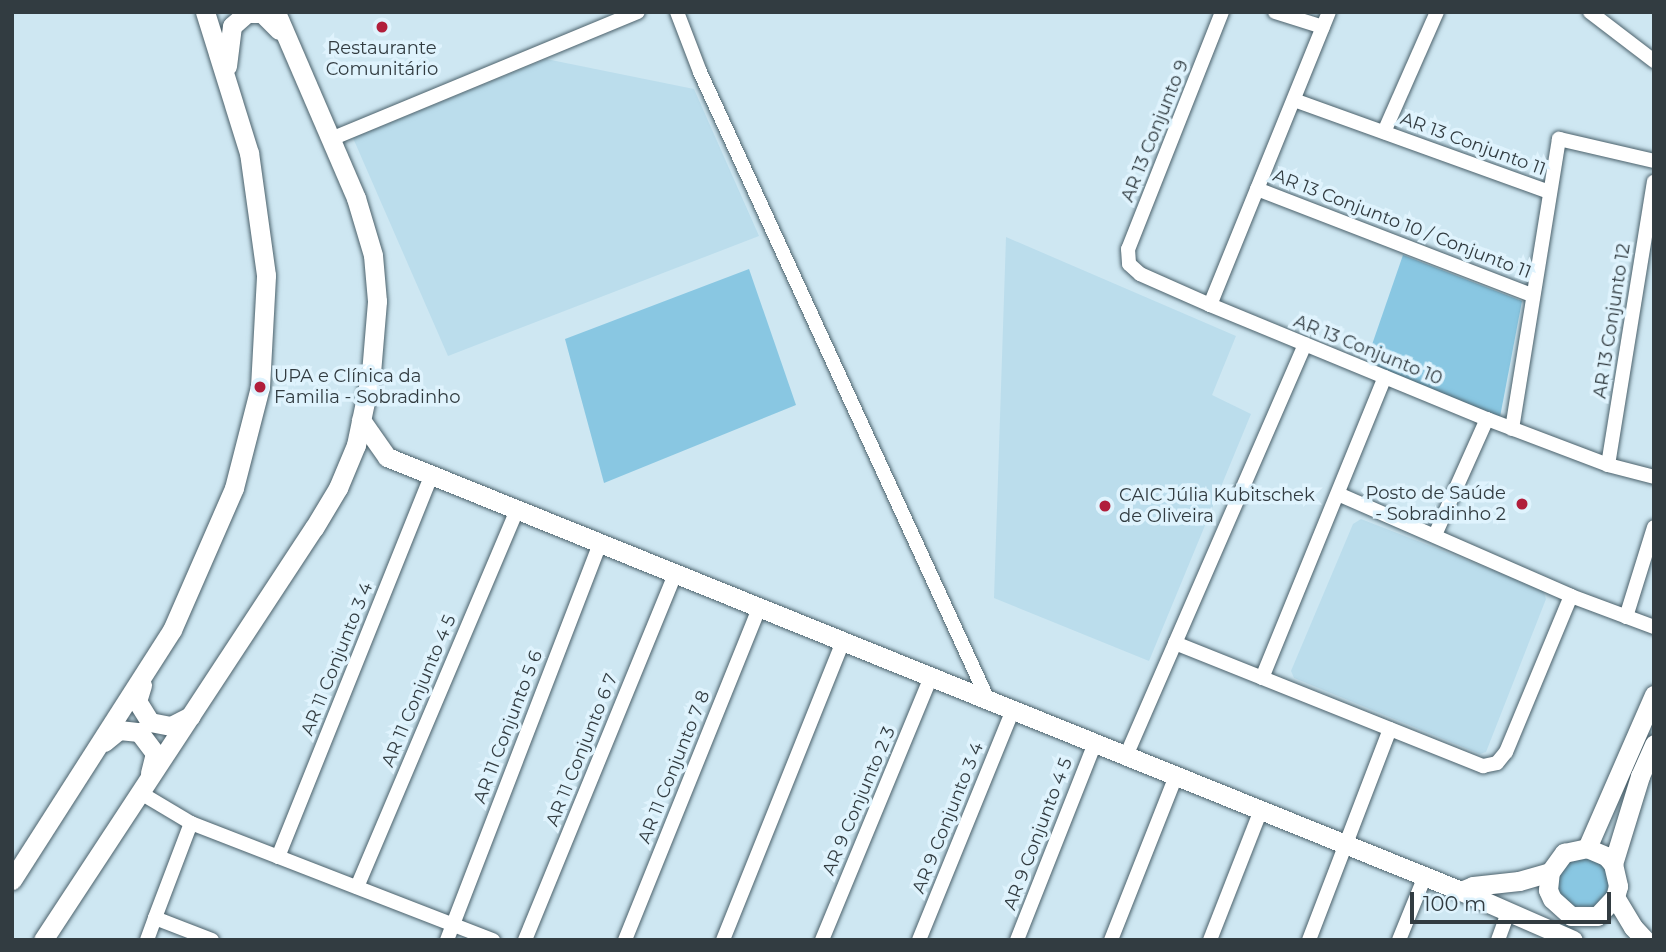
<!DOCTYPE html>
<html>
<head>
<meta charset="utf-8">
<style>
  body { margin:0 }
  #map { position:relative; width:1666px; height:952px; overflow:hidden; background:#cee7f2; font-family:Montserrat,sans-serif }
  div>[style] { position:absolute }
  .built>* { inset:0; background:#bbddec }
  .green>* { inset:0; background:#89c7e2 }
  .roads { filter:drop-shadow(0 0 2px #4b616b) drop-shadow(0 0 2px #4b616b) }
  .street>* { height:14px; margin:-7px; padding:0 7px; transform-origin:7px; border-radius:7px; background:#fff }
  .secondary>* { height:19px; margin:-9.5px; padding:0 9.5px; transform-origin:9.5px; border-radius:9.5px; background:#fff }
  .dots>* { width:19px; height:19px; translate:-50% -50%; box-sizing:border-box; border:4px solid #dff3fd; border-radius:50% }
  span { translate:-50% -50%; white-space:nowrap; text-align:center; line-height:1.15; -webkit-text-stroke:7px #dff3fd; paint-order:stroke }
  .poi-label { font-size:18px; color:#323c41 }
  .left { translate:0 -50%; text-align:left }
  .right { translate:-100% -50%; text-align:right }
  .street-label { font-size:18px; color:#323c41 }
  .frame { position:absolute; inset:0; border:14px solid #323c41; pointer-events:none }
  .scale { position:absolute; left:1410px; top:892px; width:201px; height:32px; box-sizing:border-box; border:4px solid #323c41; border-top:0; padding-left:9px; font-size:21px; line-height:24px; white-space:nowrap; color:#323c41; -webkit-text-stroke:5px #dff3fd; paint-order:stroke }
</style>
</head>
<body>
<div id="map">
  <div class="built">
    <div style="clip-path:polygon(546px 59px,694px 89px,759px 236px,448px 356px,353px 138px)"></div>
    <div style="clip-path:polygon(1006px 237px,1236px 336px,1212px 395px,1251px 414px,1149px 661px,994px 598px)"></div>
    <div style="clip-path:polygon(1361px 519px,1543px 590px,1546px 599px,1486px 752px,1480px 754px,1294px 678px,1291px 671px,1353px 524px)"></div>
  </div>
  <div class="green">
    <div style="clip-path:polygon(1403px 255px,1522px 301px,1500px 417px,1366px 362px)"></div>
    <div style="clip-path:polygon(749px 269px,796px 405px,604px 483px,565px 339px)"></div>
    <div style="clip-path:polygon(1588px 852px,1613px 875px,1603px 907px,1562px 906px,1553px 873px,1557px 865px)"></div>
  </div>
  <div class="roads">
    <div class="street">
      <div style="left:677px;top:12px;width:64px;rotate:69deg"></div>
      <div style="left:700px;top:72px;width:691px;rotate:65.36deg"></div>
      <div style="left:1222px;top:12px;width:255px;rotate:111.6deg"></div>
      <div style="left:1128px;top:249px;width:15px;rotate:86deg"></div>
      <div style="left:1129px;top:264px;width:15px;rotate:42deg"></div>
      <div style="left:1140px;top:274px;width:77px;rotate:23.9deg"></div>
      <div style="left:1210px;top:305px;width:300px;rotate:22.4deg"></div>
      <div style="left:1487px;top:419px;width:129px;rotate:20.8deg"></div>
      <div style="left:1608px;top:465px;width:48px;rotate:14.6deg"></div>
      <div style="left:1275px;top:12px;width:50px;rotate:17.4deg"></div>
      <div style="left:1590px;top:12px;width:81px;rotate:37.4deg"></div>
      <div style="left:1294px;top:100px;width:271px;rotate:19.8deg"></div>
      <div style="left:1384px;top:132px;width:131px;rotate:-66.2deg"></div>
      <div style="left:331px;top:139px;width:332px;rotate:-22.5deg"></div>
      <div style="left:1257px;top:189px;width:295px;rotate:21.1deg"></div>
      <div style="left:1210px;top:305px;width:316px;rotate:-67.9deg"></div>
      <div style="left:1512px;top:429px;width:294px;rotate:-80.8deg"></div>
      <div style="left:1559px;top:139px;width:98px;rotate:13deg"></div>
      <div style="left:1608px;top:465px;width:287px;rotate:-80.8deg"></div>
      <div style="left:1338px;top:494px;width:254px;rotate:23.6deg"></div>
      <div style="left:1571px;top:596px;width:89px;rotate:20.5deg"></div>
      <div style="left:1435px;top:535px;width:127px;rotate:-65.9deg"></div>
      <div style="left:1626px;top:617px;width:94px;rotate:-72.7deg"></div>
      <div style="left:1175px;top:643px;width:332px;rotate:21.8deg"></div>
      <div style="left:1483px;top:766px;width:14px;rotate:-12deg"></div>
      <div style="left:1497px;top:763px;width:14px;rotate:-51deg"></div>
      <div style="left:1506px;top:752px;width:169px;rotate:-67.4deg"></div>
      <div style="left:1262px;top:678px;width:325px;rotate:-67.8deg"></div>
      <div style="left:1126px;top:756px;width:449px;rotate:-66.5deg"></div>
      <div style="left:139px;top:792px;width:61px;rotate:30.8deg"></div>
      <div style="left:191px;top:823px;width:324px;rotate:21.2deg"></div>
      <div style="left:191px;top:823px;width:102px;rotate:110.8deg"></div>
      <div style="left:155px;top:918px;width:61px;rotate:21.1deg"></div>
      <div style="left:278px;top:857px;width:411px;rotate:-68.1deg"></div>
      <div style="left:357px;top:887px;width:410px;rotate:-67deg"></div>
      <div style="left:147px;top:940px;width:23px;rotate:-70deg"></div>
      <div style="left:447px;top:940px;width:425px;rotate:-68.9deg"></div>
      <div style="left:525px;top:940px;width:396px;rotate:-67.7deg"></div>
      <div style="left:625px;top:940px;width:358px;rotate:-68deg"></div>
      <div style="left:723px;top:940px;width:321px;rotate:-68.1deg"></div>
      <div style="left:822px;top:940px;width:285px;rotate:-67.5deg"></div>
      <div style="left:919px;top:940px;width:248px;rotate:-67.8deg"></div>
      <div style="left:1017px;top:940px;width:212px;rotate:-68.4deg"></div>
      <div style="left:1111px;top:940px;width:176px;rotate:-68.4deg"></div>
      <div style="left:1210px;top:940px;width:140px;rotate:-68.6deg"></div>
      <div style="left:1309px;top:940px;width:226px;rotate:-69deg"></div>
      <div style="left:1399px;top:940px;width:69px;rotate:-67.9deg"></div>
      <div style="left:1498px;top:940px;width:30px;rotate:-70deg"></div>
    </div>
    <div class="secondary">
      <div style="left:227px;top:66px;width:40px;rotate:-82.9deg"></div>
      <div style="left:232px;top:26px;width:20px;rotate:-41deg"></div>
      <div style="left:247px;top:13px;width:15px"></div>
      <div style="left:262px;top:13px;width:24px;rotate:45deg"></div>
      <div style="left:361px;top:420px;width:45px;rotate:54.9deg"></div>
      <div style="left:387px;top:457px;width:1158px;rotate:22deg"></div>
      <div style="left:1461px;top:891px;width:122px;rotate:23.6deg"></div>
      <div style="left:142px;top:685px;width:17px;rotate:107deg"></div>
      <div style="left:137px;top:701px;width:25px;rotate:58deg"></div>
      <div style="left:150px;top:722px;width:21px;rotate:11deg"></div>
      <div style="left:171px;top:726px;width:22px;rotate:-27deg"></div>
      <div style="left:104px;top:742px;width:19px;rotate:-39deg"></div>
      <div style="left:119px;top:730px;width:20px;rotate:6deg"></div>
      <div style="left:139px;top:732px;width:26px;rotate:53deg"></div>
      <div style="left:155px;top:753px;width:21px;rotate:104deg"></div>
      <div style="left:1587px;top:848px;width:167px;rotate:-66.4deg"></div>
      <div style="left:1613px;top:864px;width:92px;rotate:-72.9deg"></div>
      <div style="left:1640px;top:776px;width:35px;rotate:-66deg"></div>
      <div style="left:12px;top:880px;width:297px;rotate:-57.4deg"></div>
      <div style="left:172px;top:630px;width:155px;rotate:-66.4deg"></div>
      <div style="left:234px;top:488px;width:104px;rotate:-75.6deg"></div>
      <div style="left:260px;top:387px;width:112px;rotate:-86.9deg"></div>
      <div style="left:266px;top:275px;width:123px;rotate:-97.9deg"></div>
      <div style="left:249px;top:153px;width:148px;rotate:-107.3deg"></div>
      <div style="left:1461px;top:891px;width:13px;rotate:-23deg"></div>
      <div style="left:1473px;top:886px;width:46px;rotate:-6.2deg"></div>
      <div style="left:1519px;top:881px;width:32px;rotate:-16deg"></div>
      <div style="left:1550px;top:872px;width:24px;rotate:-54deg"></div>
      <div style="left:1564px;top:853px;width:24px;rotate:-12deg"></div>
      <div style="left:1587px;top:848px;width:21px;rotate:23deg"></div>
      <div style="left:1606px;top:856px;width:11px;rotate:49deg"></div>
      <div style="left:1613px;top:864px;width:23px;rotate:77deg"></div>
      <div style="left:1618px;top:886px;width:11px;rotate:105deg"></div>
      <div style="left:1615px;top:897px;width:26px;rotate:133deg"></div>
      <div style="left:1597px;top:916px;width:26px;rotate:180deg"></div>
      <div style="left:1571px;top:916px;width:25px;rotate:-138deg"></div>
      <div style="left:1552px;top:899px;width:10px;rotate:-114deg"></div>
      <div style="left:1548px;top:890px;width:18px;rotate:-84deg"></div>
      <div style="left:1615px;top:897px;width:35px;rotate:59deg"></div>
      <div style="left:1633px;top:927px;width:18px;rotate:47deg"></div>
      <div style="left:43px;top:940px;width:493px;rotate:-56.7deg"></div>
      <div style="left:314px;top:528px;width:47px;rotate:-59deg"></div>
      <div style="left:338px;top:488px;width:47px;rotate:-67.3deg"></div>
      <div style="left:356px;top:445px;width:74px;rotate:-78.2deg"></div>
      <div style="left:371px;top:373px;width:72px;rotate:-85.2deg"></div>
      <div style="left:377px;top:301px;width:46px;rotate:-95deg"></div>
      <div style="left:373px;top:255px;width:59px;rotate:-106.6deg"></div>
      <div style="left:356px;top:198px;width:202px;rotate:-113.3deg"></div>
    </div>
  </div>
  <div class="dots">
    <div style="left:382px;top:27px;background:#b11e3b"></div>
    <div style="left:260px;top:387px;background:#b11e3b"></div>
    <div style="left:1522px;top:504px;background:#b11e3b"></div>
    <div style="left:1105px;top:506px;background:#b11e3b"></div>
  </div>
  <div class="poi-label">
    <span style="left:382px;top:59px">Restaurante<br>Comunitário</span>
    <span class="left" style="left:274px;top:387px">UPA e Clínica da<br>Familia - Sobradinho</span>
    <span class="right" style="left:1506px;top:504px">Posto de Saúde<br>- Sobradinho 2</span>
    <span class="left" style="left:1119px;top:506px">CAIC Júlia Kubitschek<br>de Oliveira</span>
  </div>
  <div class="street-label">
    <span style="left:1155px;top:131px;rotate:-68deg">AR 13 Conjunto 9</span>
    <span style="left:1473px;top:144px;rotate:20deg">AR 13 Conjunto 11</span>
    <span style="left:1402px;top:224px;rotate:21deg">AR 13 Conjunto 10 / Conjunto 11</span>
    <span style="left:1612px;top:321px;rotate:-81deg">AR 13 Conjunto 12</span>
    <span style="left:1368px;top:350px;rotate:22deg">AR 13 Conjunto 10</span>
    <span style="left:337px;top:659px;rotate:-68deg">AR 11 Conjunto 3 4</span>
    <span style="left:419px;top:691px;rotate:-67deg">AR 11 Conjunto 4 5</span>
    <span style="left:508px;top:727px;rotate:-69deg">AR 11 Conjunto 5 6</span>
    <span style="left:582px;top:750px;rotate:-68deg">AR 11 Conjunto 6 7</span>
    <span style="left:674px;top:767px;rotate:-68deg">AR 11 Conjunto 7 8</span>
    <span style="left:859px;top:801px;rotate:-67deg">AR 9 Conjunto 2 3</span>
    <span style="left:948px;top:818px;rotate:-68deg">AR 9 Conjunto 3 4</span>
    <span style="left:1038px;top:834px;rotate:-69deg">AR 9 Conjunto 4 5</span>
  </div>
  <div class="frame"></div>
  <div class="scale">100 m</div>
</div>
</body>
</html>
